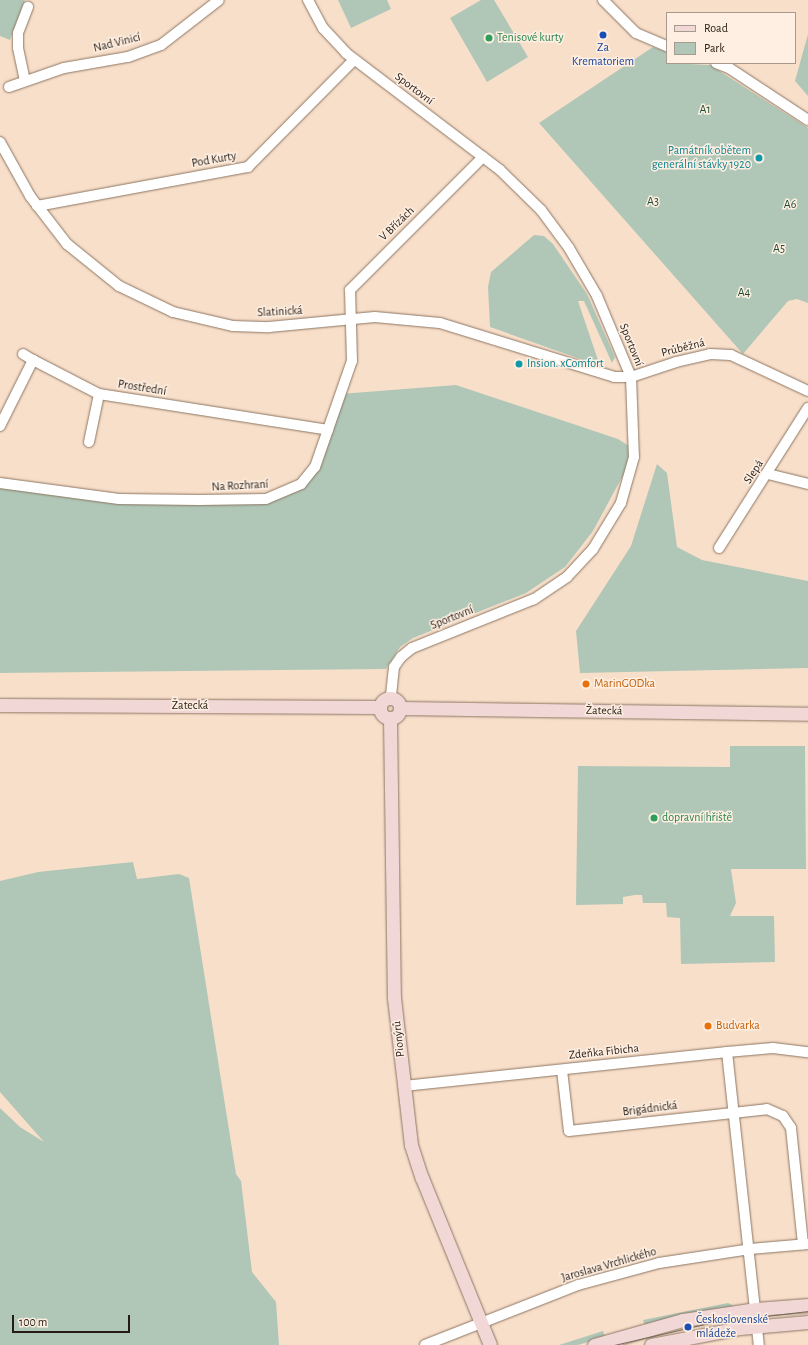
<!DOCTYPE html>
<html>
<head>
<meta charset="utf-8">
<style>
  body { margin:0 }
  #map { position:relative; width:808px; height:1345px; overflow:hidden; background:#f8dfca; font-family:"Alegreya Sans",sans-serif }
  div>[style] { position:absolute }
  .green>* { inset:0; background:#b0c7b7 }
  .roads { filter:drop-shadow(0 0 1px #8c7662) drop-shadow(0 0 1px #8c7662) }
  .street>* { height:10px; margin:-5px; padding:0 5px; transform-origin:5px; border-radius:5px; background:#fff }
  .secondary>* { height:13px; margin:-6.5px; padding:0 6.5px; transform-origin:6.5px; border-radius:6.5px; background:#f1d8d6 }
  .secondary>.ring { margin:-6.5px; padding:0; box-sizing:content-box; background:none; border:13px solid #f1d8d6; border-radius:50% }
  .tram>* { height:1px; margin:-0.5px; padding:0 0.5px; transform-origin:0.5px; border-radius:0.5px; background:#796a5d }
  .dots>* { width:11px; height:11px; translate:-50% -50%; box-sizing:border-box; border:2px solid #feefe2; border-radius:50% }
  span { translate:-50% -50%; white-space:nowrap; text-align:center; line-height:1.15; -webkit-text-stroke:3px #feefe2; paint-order:stroke }
  .leisure-label { font-size:12px; color:#27864d }
  .left { translate:0 -50%; text-align:left }
  .street-label { font-size:12px; color:#241b13 }
  .transit-label { font-size:12px; color:#164399 }
  .park-label { font-size:12px; color:#1c4b2f }
  .culture-label { font-size:12px; color:#0d838f }
  .right { translate:-100% -50%; text-align:right }
  .food-label { font-size:12px; color:#c56008 }
  .legend { position:absolute; left:666px; top:12px; width:130px; height:52px; box-sizing:border-box; background:#feefe2; border:1px solid #a79a8f; margin:0; padding:5px 7px; list-style:none; font-size:12px; color:#241b13 }
  .legend li { display:flex; align-items:center; gap:8px; height:20px }
  .legend b { width:20px; border:1px solid #a79a8f }
  .scale { position:absolute; left:12px; top:1315px; width:118px; height:18px; box-sizing:border-box; border:2px solid #241b13; border-top:0; padding-left:5px; font-size:12px; line-height:14px; white-space:nowrap; color:#241b13; -webkit-text-stroke:3px #feefe2; paint-order:stroke }
</style>
</head>
<body>
<div id="map">
  <div class="green">
    <div style="clip-path:polygon(0 0,25px 0,10px 40px,0 36px)"></div>
    <div style="clip-path:polygon(338px 0,387px 0,391px 9px,351px 28px)"></div>
    <div style="clip-path:polygon(481px 0,494px 0,528px 57px,487px 82px,450px 18px)"></div>
    <div style="clip-path:polygon(808px 34px,808px 96px,795px 81px)"></div>
    <div style="clip-path:polygon(653px 47px,667px 52px,667px 63px,710px 65px,808px 128px,808px 303px,797px 299px,788px 301px,743px 354px,539px 123px)"></div>
    <div style="clip-path:polygon(534px 235px,544px 236px,553px 244px,587px 294px,615px 357px,612px 363px,584px 301px,578px 301px,600px 366px,490px 327px,488px 287px,491px 272px)"></div>
    <div style="clip-path:polygon(456px 385px,618px 439px,632px 448px,627px 468px,593px 531px,565px 567px,526px 593px,413px 638px,400px 647px,386px 669px,0 673px,0 483px,119px 499px,266px 499px,297px 486px,316px 463px,340px 394px)"></div>
    <div style="clip-path:polygon(657px 464px,667px 473px,677px 547px,702px 560px,808px 581px,808px 668px,580px 673px,576px 631px,631px 546px)"></div>
    <div style="clip-path:polygon(730px 746px,805px 746px,806px 869px,731px 869px,736px 903px,730px 916px,774px 916px,775px 962px,681px 964px,680px 918px,667px 917px,666px 903px,643px 903px,642px 895px,635px 895px,623px 897px,623px 904px,576px 905px,578px 766px,730px 767px)"></div>
    <div style="clip-path:polygon(133px 862px,137px 879px,179px 874px,189px 878px,236px 1174px,241px 1181px,252px 1272px,276px 1302px,279px 1345px,0 1345px,0 1108px,20px 1127px,44px 1142px,0 1092px,0 881px,38px 872px)"></div>
    <div style="clip-path:polygon(728px 1303px,734px 1306px,645px 1326px,643px 1320px)"></div>
    <div style="clip-path:polygon(603px 1331px,605px 1337px,578px 1345px,559px 1345px)"></div>
  </div>
  <div class="roads">
    <div class="street">
      <div style="left:308px;top:0;width:32px;rotate:62deg"></div>
      <div style="left:323px;top:28px;width:34px;rotate:47deg"></div>
      <div style="left:346px;top:53px;width:193px;rotate:37.2deg"></div>
      <div style="left:500px;top:170px;width:57px;rotate:44.3deg"></div>
      <div style="left:541px;top:210px;width:47px;rotate:53.6deg"></div>
      <div style="left:569px;top:248px;width:56px;rotate:59.7deg"></div>
      <div style="left:597px;top:296px;width:88px;rotate:67.2deg"></div>
      <div style="left:631px;top:377px;width:80px;rotate:87.9deg"></div>
      <div style="left:634px;top:457px;width:48px;rotate:105.8deg"></div>
      <div style="left:621px;top:503px;width:54px;rotate:121.3deg"></div>
      <div style="left:593px;top:549px;width:38px;rotate:133deg"></div>
      <div style="left:567px;top:577px;width:40px;rotate:146deg"></div>
      <div style="left:534px;top:599px;width:131px;rotate:158.1deg"></div>
      <div style="left:412px;top:648px;width:14px;rotate:141deg"></div>
      <div style="left:401px;top:657px;width:12px;rotate:125deg"></div>
      <div style="left:394px;top:667px;width:31px;rotate:96deg"></div>
      <div style="left:603px;top:0;width:47px;rotate:45deg"></div>
      <div style="left:636px;top:33px;width:34px;rotate:23deg"></div>
      <div style="left:716px;top:63px;width:14px;rotate:21deg"></div>
      <div style="left:729px;top:68px;width:95px;rotate:33.4deg"></div>
      <div style="left:25px;top:81px;width:34px;rotate:-102deg"></div>
      <div style="left:18px;top:48px;width:15px;rotate:-90deg"></div>
      <div style="left:18px;top:33px;width:28px;rotate:-69deg"></div>
      <div style="left:9px;top:87px;width:58px;rotate:-19.1deg"></div>
      <div style="left:64px;top:68px;width:65px;rotate:-9.8deg"></div>
      <div style="left:128px;top:57px;width:35px;rotate:-20deg"></div>
      <div style="left:161px;top:45px;width:73px;rotate:-37.8deg"></div>
      <div style="left:0;top:142px;width:62px;rotate:60.9deg"></div>
      <div style="left:30px;top:196px;width:61px;rotate:52.4deg"></div>
      <div style="left:67px;top:244px;width:67px;rotate:38.9deg"></div>
      <div style="left:119px;top:286px;width:60px;rotate:25.7deg"></div>
      <div style="left:173px;top:312px;width:62px;rotate:13.1deg"></div>
      <div style="left:233px;top:326px;width:36px;rotate:2deg"></div>
      <div style="left:269px;top:327px;width:106px;rotate:-5.4deg"></div>
      <div style="left:375px;top:317px;width:65px;rotate:5.3deg"></div>
      <div style="left:440px;top:323px;width:182px;rotate:17.2deg"></div>
      <div style="left:614px;top:377px;width:17px"></div>
      <div style="left:631px;top:377px;width:47px;rotate:-18.4deg"></div>
      <div style="left:676px;top:362px;width:35px;rotate:-13deg"></div>
      <div style="left:710px;top:354px;width:21px;rotate:3deg"></div>
      <div style="left:731px;top:355px;width:85px;rotate:25.1deg"></div>
      <div style="left:37px;top:206px;width:215px;rotate:-10.5deg"></div>
      <div style="left:248px;top:167px;width:151px;rotate:-45.3deg"></div>
      <div style="left:23px;top:354px;width:12px;rotate:31deg"></div>
      <div style="left:0;top:426px;width:74px;rotate:-63.4deg"></div>
      <div style="left:33px;top:360px;width:74px;rotate:27.3deg"></div>
      <div style="left:99px;top:394px;width:232px;rotate:8.9deg"></div>
      <div style="left:89px;top:442px;width:49px;rotate:-78.2deg"></div>
      <div style="left:768px;top:474px;width:41px;rotate:14deg"></div>
      <div style="left:0;top:483px;width:120px;rotate:7.7deg"></div>
      <div style="left:119px;top:499px;width:80px;rotate:0.7deg"></div>
      <div style="left:199px;top:500px;width:67px;rotate:-0.9deg"></div>
      <div style="left:266px;top:499px;width:38px;rotate:-23deg"></div>
      <div style="left:301px;top:484px;width:22px;rotate:-51deg"></div>
      <div style="left:315px;top:467px;width:112px;rotate:-70.8deg"></div>
      <div style="left:352px;top:361px;width:71px;rotate:-91.6deg"></div>
      <div style="left:350px;top:290px;width:188px;rotate:-45deg"></div>
      <div style="left:719px;top:548px;width:166px;rotate:-57.6deg"></div>
      <div style="left:727px;top:1052px;width:295px;rotate:83.8deg"></div>
      <div style="left:562px;top:1070px;width:61px;rotate:83.5deg"></div>
      <div style="left:569px;top:1131px;width:199px;rotate:-6.3deg"></div>
      <div style="left:767px;top:1109px;width:17px;rotate:24deg"></div>
      <div style="left:783px;top:1116px;width:14px;rotate:56deg"></div>
      <div style="left:791px;top:1128px;width:117px;rotate:84.1deg"></div>
      <div style="left:404px;top:1086px;width:325px;rotate:-6deg"></div>
      <div style="left:727px;top:1052px;width:46px;rotate:-5deg"></div>
      <div style="left:773px;top:1048px;width:35px;rotate:7deg"></div>
      <div style="left:425px;top:1345px;width:164px;rotate:-21.4deg"></div>
      <div style="left:578px;top:1285px;width:84px;rotate:-15.2deg"></div>
      <div style="left:659px;top:1263px;width:92px;rotate:-8.7deg"></div>
      <div style="left:750px;top:1249px;width:58px;rotate:-4.9deg"></div>
    </div>
    <div class="secondary">
      <div class="ring" style="left:380px;top:698px;width:7px;height:7px"></div>
      <div style="left:0;top:705px;width:380px;rotate:0.3deg"></div>
      <div style="left:400px;top:708px;width:408px;rotate:0.8deg"></div>
      <div style="left:390px;top:718px;width:280px;rotate:89.2deg"></div>
      <div style="left:394px;top:998px;width:148px;rotate:83.4deg"></div>
      <div style="left:411px;top:1145px;width:35px;rotate:72deg"></div>
      <div style="left:422px;top:1178px;width:180px;rotate:67.8deg"></div>
      <div style="left:594px;top:1345px;width:92px;rotate:-15.7deg"></div>
      <div style="left:683px;top:1320px;width:74px;rotate:-8.6deg"></div>
      <div style="left:756px;top:1309px;width:52px;rotate:-4.4deg"></div>
      <div style="left:651px;top:1345px;width:91px;rotate:-10.8deg"></div>
      <div style="left:740px;top:1328px;width:68px;rotate:-5deg"></div>
    </div>
  </div>
  <div class="tram">
    <div style="left:614px;top:1345px;width:103px;rotate:-13deg"></div>
    <div style="left:714px;top:1322px;width:95px;rotate:-6.7deg"></div>
  </div>
  <div class="dots">
    <div style="left:603px;top:35px;background:#1a4fb4"></div>
    <div style="left:489px;top:38px;background:#2e9e5b"></div>
    <div style="left:759px;top:158px;background:#0f9aa8"></div>
    <div style="left:519px;top:364px;background:#0f9aa8"></div>
    <div style="left:586px;top:684px;background:#e8710a"></div>
    <div style="left:654px;top:818px;background:#2e9e5b"></div>
    <div style="left:708px;top:1026px;background:#e8710a"></div>
    <div style="left:688px;top:1327px;background:#1a4fb4"></div>
  </div>
  <div class="leisure-label">
    <span class="left" style="left:497px;top:38px">Tenisové kurty</span>
    <span class="left" style="left:662px;top:818px">dopravní hřiště</span>
  </div>
  <div class="street-label">
    <span style="left:117px;top:43px;rotate:-14deg">Nad Vinicí</span>
    <span style="left:414px;top:89px;rotate:37deg">Sportovní</span>
    <span style="left:214px;top:160px;rotate:-10deg">Pod Kurty</span>
    <span style="left:397px;top:224px;rotate:-44deg">V Břízách</span>
    <span style="left:280px;top:312px;rotate:-3deg">Slatinická</span>
    <span style="left:631px;top:345px;rotate:68deg">Sportovní</span>
    <span style="left:683px;top:348px;rotate:-14deg">Průběžná</span>
    <span style="left:142px;top:388px;rotate:9deg">Prostřední</span>
    <span style="left:754px;top:472px;rotate:-57deg">Slepá</span>
    <span style="left:240px;top:486px;rotate:-3deg">Na Rozhraní</span>
    <span style="left:452px;top:618px;rotate:-22deg">Sportovní</span>
    <span style="left:190px;top:706px">Žatecká</span>
    <span style="left:604px;top:711px;rotate:1deg">Žatecká</span>
    <span style="left:399px;top:1039px;rotate:-96deg">Pionýrů</span>
    <span style="left:604px;top:1052px;rotate:-6deg">Zdeňka Fibicha</span>
    <span style="left:650px;top:1109px;rotate:-7deg">Brigádnická</span>
    <span style="left:609px;top:1265px;rotate:-16deg">Jaroslava Vrchlického</span>
  </div>
  <div class="transit-label">
    <span style="left:603px;top:55px">Za<br>Krematoriem</span>
    <span class="left" style="left:696px;top:1327px">Československé<br>mládeže</span>
  </div>
  <div class="park-label">
    <span style="left:705px;top:110px">A1</span>
    <span style="left:653px;top:202px">A3</span>
    <span style="left:790px;top:205px">A6</span>
    <span style="left:779px;top:249px">A5</span>
    <span style="left:744px;top:293px">A4</span>
  </div>
  <div class="culture-label">
    <span class="right" style="left:751px;top:158px">Památník obětem<br>generální stávky 1920</span>
    <span class="left" style="left:527px;top:364px">Insion. xComfort</span>
  </div>
  <div class="food-label">
    <span class="left" style="left:594px;top:684px">MarinGODka</span>
    <span class="left" style="left:716px;top:1026px">Budvarka</span>
  </div>
  <ul class="legend">
  <li><b style="height:5px;background:#f1d8d6"></b>Road</li>
  <li><b style="height:11px;background:#b0c7b7"></b>Park</li>
  </ul>
  <div class="scale">100 m</div>
</div>
</body>
</html>
